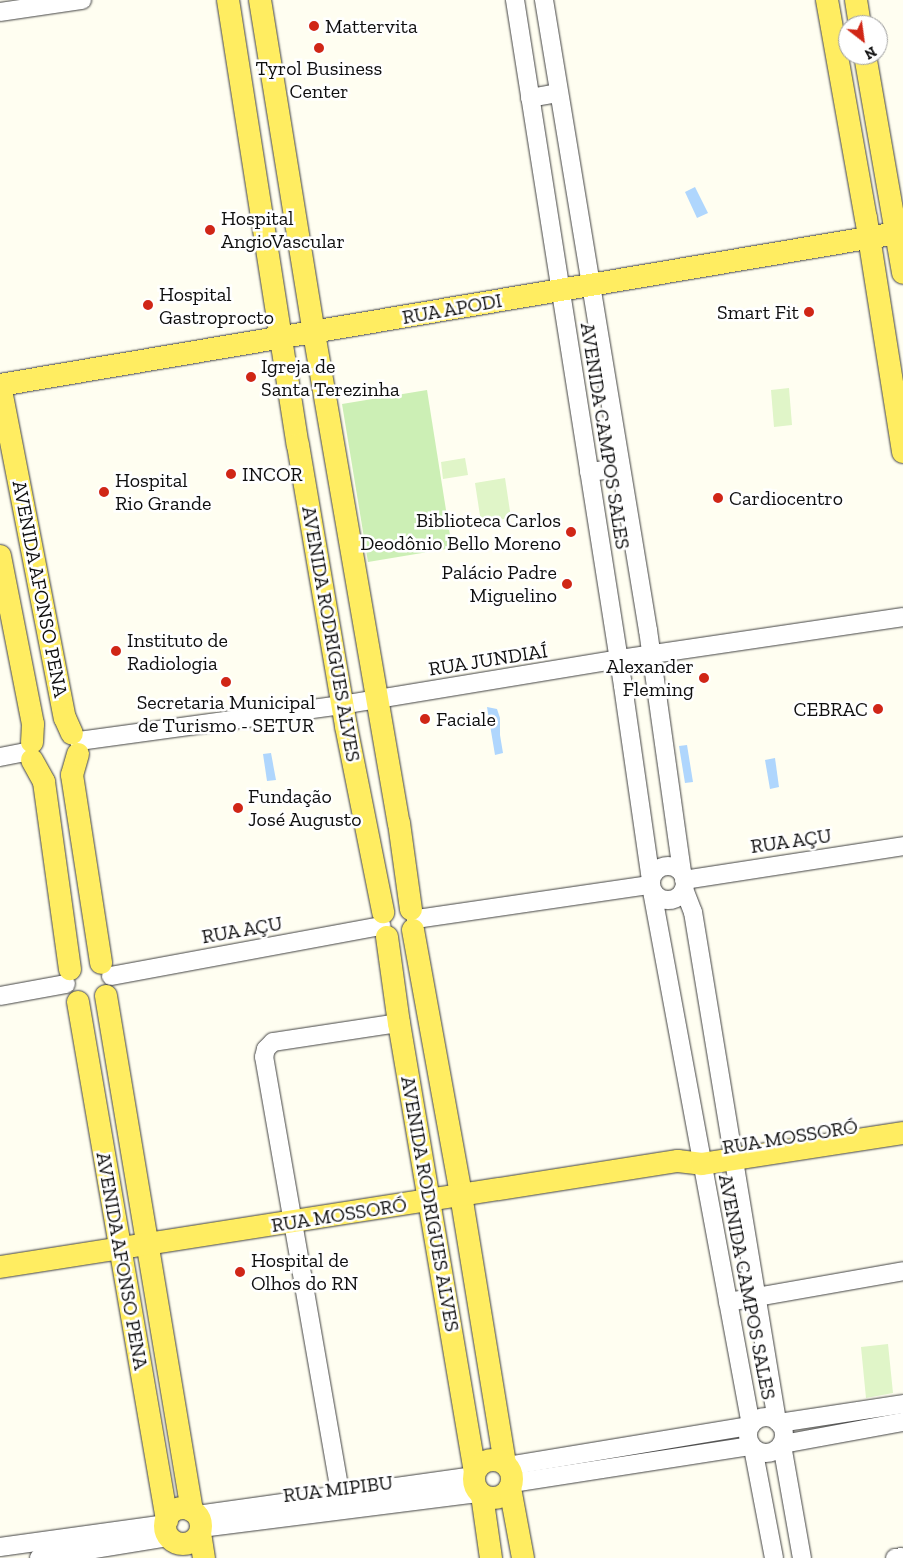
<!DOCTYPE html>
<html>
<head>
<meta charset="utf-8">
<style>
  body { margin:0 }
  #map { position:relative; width:903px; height:1558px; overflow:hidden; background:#fffef1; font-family:"Zilla Slab",serif }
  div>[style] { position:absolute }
  .green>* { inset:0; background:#ccefb5 }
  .pitch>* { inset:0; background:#e0f5c8 }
  .water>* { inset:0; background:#afd6fd }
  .roads { filter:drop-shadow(0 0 1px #424242) drop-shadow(0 0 1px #424242) }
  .minor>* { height:18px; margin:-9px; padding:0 9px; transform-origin:9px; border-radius:9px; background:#fff }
  .minor>.ring { margin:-9px; padding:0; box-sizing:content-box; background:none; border:18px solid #fff; border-radius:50% }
  .major>* { height:22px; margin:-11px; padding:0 11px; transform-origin:11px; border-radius:11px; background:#ffed61 }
  .major>.ring { margin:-11px; padding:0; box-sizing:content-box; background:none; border:22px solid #ffed61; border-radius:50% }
  .dots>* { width:14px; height:14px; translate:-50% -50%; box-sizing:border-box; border:2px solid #fff; border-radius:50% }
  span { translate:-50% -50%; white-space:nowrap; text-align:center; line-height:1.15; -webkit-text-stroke:5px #fff; paint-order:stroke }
  .poi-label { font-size:20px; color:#0f0f0f }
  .left { translate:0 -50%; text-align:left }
  .right { translate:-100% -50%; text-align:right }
  .street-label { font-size:20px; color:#0f0f0f }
  .north { position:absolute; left:838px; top:15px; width:50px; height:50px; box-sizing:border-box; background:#fff; border:1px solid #9f9f9f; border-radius:50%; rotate:150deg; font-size:14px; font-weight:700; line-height:20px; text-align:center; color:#0f0f0f }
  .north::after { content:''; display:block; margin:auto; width:18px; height:22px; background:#d02616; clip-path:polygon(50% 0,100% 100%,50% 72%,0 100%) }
</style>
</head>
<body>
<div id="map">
  <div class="green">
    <div style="clip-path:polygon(427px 390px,452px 548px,368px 562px,342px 404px)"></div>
  </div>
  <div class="pitch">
    <div style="clip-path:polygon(789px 388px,792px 425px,774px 427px,771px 390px)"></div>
    <div style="clip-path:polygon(465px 458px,468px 475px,443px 479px,441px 462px)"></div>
    <div style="clip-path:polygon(505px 478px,511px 518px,481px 522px,475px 483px)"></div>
    <div style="clip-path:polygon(888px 1344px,893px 1393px,866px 1398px,861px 1347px)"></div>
  </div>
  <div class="water">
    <div style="clip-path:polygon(695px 187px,708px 213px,697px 218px,685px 192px)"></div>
    <div style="clip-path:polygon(487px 707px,497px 709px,500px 718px,500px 735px,503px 753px,495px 755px)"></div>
    <div style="clip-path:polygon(687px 745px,693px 782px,685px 783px,679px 746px)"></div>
    <div style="clip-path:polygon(271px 753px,276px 780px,267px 781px,263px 754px)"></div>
    <div style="clip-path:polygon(775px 758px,779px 787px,770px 789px,765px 760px)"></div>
  </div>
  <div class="roads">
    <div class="minor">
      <div style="left:515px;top:0;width:694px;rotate:81.05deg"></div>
      <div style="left:623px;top:686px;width:196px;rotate:81.8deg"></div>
      <div style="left:544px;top:0;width:639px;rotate:80.63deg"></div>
      <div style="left:648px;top:630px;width:245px;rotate:82deg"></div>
      <div style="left:0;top:12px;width:83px;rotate:-8.3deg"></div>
      <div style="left:530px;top:98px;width:29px;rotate:-10deg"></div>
      <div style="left:589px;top:472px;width:32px;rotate:-7deg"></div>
      <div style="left:79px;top:741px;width:265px;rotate:-7.8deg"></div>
      <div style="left:342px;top:705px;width:281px;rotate:-9.4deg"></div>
      <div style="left:619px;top:659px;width:287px;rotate:-8.4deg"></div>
      <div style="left:0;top:757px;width:26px;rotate:-11deg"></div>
      <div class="ring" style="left:651px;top:866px;width:16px;height:16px"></div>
      <div style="left:684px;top:880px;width:222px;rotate:-8.8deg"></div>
      <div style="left:684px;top:889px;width:25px;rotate:69deg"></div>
      <div style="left:693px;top:912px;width:516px;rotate:80.63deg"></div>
      <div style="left:652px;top:891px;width:543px;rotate:79.5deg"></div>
      <div style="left:416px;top:919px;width:236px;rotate:-8.3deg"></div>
      <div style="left:111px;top:976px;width:275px;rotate:-10.5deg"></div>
      <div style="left:0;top:996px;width:67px;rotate:-10.3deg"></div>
      <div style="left:728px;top:1302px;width:178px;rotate:-10deg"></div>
      <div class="ring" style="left:748px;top:1417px;width:18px;height:18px"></div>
      <div style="left:779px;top:1423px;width:125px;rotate:-8.7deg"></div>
      <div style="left:783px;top:1444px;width:122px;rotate:-10.4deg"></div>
      <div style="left:782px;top:1445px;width:115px;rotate:80deg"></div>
      <div style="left:753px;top:1448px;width:112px;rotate:79.2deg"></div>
      <div style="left:508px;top:1466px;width:245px;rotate:-9.4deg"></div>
      <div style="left:512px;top:1483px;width:242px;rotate:-8.8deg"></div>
      <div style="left:343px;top:1509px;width:459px;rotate:-99.9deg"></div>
      <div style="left:264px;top:1057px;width:8px;rotate:-76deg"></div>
      <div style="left:266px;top:1049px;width:10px;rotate:-45deg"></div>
      <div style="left:273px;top:1042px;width:127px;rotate:-8.6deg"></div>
      <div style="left:197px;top:1515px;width:280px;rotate:-8deg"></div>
      <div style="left:201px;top:1528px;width:281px;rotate:-7.2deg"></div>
      <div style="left:0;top:1547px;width:168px;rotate:-7.9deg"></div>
      <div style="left:39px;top:1558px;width:132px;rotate:-9.2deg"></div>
      <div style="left:895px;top:1558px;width:8px;rotate:-7deg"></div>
    </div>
    <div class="major">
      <div style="left:228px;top:0;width:450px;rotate:81.1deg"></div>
      <div style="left:298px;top:445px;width:285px;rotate:80.3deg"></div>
      <div style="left:346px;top:726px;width:190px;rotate:78.7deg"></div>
      <div style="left:260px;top:0;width:337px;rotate:80.8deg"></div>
      <div style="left:314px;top:333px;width:497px;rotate:80.2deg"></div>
      <div style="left:399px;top:823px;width:87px;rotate:82.1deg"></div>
      <div style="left:827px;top:0;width:221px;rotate:79.9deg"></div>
      <div style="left:866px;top:218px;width:237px;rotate:81deg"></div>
      <div style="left:856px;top:0;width:25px;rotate:81deg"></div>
      <div style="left:865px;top:55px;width:221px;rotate:80.1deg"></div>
      <div style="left:0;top:385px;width:916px;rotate:-9.62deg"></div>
      <div style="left:0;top:385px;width:339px;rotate:79deg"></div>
      <div style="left:65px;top:718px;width:17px;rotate:66deg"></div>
      <div style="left:0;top:556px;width:171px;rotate:78.9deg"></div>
      <div style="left:33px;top:724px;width:18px;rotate:93deg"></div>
      <div style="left:78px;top:754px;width:22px;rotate:106deg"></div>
      <div style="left:72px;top:775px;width:190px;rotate:81.2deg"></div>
      <div style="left:32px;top:760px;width:25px;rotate:61deg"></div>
      <div style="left:44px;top:782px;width:189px;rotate:82.1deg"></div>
      <div style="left:413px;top:930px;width:269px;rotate:79.7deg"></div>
      <div style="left:461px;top:1195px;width:272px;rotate:80.7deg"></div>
      <div style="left:387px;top:937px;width:87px;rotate:82.1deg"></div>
      <div style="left:399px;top:1023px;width:454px;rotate:80.4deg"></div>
      <div style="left:106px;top:996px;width:522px;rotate:80.52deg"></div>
      <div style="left:78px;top:1002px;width:526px;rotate:80.25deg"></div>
      <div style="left:0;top:1267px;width:686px;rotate:-8.89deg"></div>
      <div style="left:678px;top:1161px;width:24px;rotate:7deg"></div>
      <div style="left:702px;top:1164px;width:203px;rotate:-8.8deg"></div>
      <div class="ring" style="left:474px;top:1460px;width:16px;height:16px"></div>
      <div style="left:510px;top:1488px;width:71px;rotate:79.5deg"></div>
      <div style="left:482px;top:1495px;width:64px;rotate:81.9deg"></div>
      <div class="ring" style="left:165px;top:1508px;width:14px;height:14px"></div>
      <div style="left:200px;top:1533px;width:25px;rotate:81deg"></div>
    </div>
  </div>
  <div class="dots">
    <div style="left:314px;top:26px;background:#d02616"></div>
    <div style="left:319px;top:48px;background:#d02616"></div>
    <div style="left:210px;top:230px;background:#d02616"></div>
    <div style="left:148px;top:305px;background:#d02616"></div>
    <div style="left:809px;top:312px;background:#d02616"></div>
    <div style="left:251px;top:377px;background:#d02616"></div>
    <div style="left:231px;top:474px;background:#d02616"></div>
    <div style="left:104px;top:492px;background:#d02616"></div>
    <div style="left:718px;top:498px;background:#d02616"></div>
    <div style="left:571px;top:532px;background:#d02616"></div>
    <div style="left:567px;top:584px;background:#d02616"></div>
    <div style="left:116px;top:651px;background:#d02616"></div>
    <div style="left:704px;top:678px;background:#d02616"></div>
    <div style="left:226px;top:682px;background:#d02616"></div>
    <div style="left:878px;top:709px;background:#d02616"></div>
    <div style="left:425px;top:719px;background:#d02616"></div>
    <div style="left:238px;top:808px;background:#d02616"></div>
    <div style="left:240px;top:1272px;background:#d02616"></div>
  </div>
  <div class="poi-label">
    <span class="left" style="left:325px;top:26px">Mattervita</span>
    <span style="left:319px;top:80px">Tyrol Business<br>Center</span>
    <span class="left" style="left:221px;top:230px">Hospital<br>AngioVascular</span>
    <span class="left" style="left:159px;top:306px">Hospital<br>Gastroprocto</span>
    <span class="right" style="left:799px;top:312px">Smart Fit</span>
    <span class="left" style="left:261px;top:378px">Igreja de<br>Santa Terezinha</span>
    <span class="left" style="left:242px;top:474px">INCOR</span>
    <span class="left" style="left:115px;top:492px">Hospital<br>Rio Grande</span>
    <span class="left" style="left:729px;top:498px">Cardiocentro</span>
    <span class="right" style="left:561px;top:532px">Biblioteca Carlos<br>Deodônio Bello Moreno</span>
    <span class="right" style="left:557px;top:584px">Palácio Padre<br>Miguelino</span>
    <span class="left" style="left:127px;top:652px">Instituto de<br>Radiologia</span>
    <span class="right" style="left:694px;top:678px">Alexander<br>Fleming</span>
    <span style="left:226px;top:714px">Secretaria Municipal<br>de Turismo - SETUR</span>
    <span class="right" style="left:868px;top:709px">CEBRAC</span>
    <span class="left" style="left:436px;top:719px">Faciale</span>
    <span class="left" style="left:248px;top:808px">Fundação<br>José Augusto</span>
    <span class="left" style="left:251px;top:1272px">Hospital de<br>Olhos do RN</span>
  </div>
  <div class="street-label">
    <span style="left:452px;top:309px;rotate:-10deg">RUA APODI</span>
    <span style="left:605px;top:436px;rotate:81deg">AVENIDA CAMPOS SALES</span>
    <span style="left:40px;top:589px;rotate:79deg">AVENIDA AFONSO PENA</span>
    <span style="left:331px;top:634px;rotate:80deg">AVENIDA RODRIGUES ALVES</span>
    <span style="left:488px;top:660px;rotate:-9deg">RUA JUNDIAÍ</span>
    <span style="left:791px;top:841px;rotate:-8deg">RUA AÇU</span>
    <span style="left:242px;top:930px;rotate:-10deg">RUA AÇU</span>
    <span style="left:790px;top:1137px;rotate:-9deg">RUA MOSSORÓ</span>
    <span style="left:430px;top:1204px;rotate:80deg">AVENIDA RODRIGUES ALVES</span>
    <span style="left:339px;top:1215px;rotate:-9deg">RUA MOSSORÓ</span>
    <span style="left:122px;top:1261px;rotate:80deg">AVENIDA AFONSO PENA</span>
    <span style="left:747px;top:1287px;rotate:79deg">AVENIDA CAMPOS SALES</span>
    <span style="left:338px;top:1489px;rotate:-7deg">RUA MIPIBU</span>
  </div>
  <div class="north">N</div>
</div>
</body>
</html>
